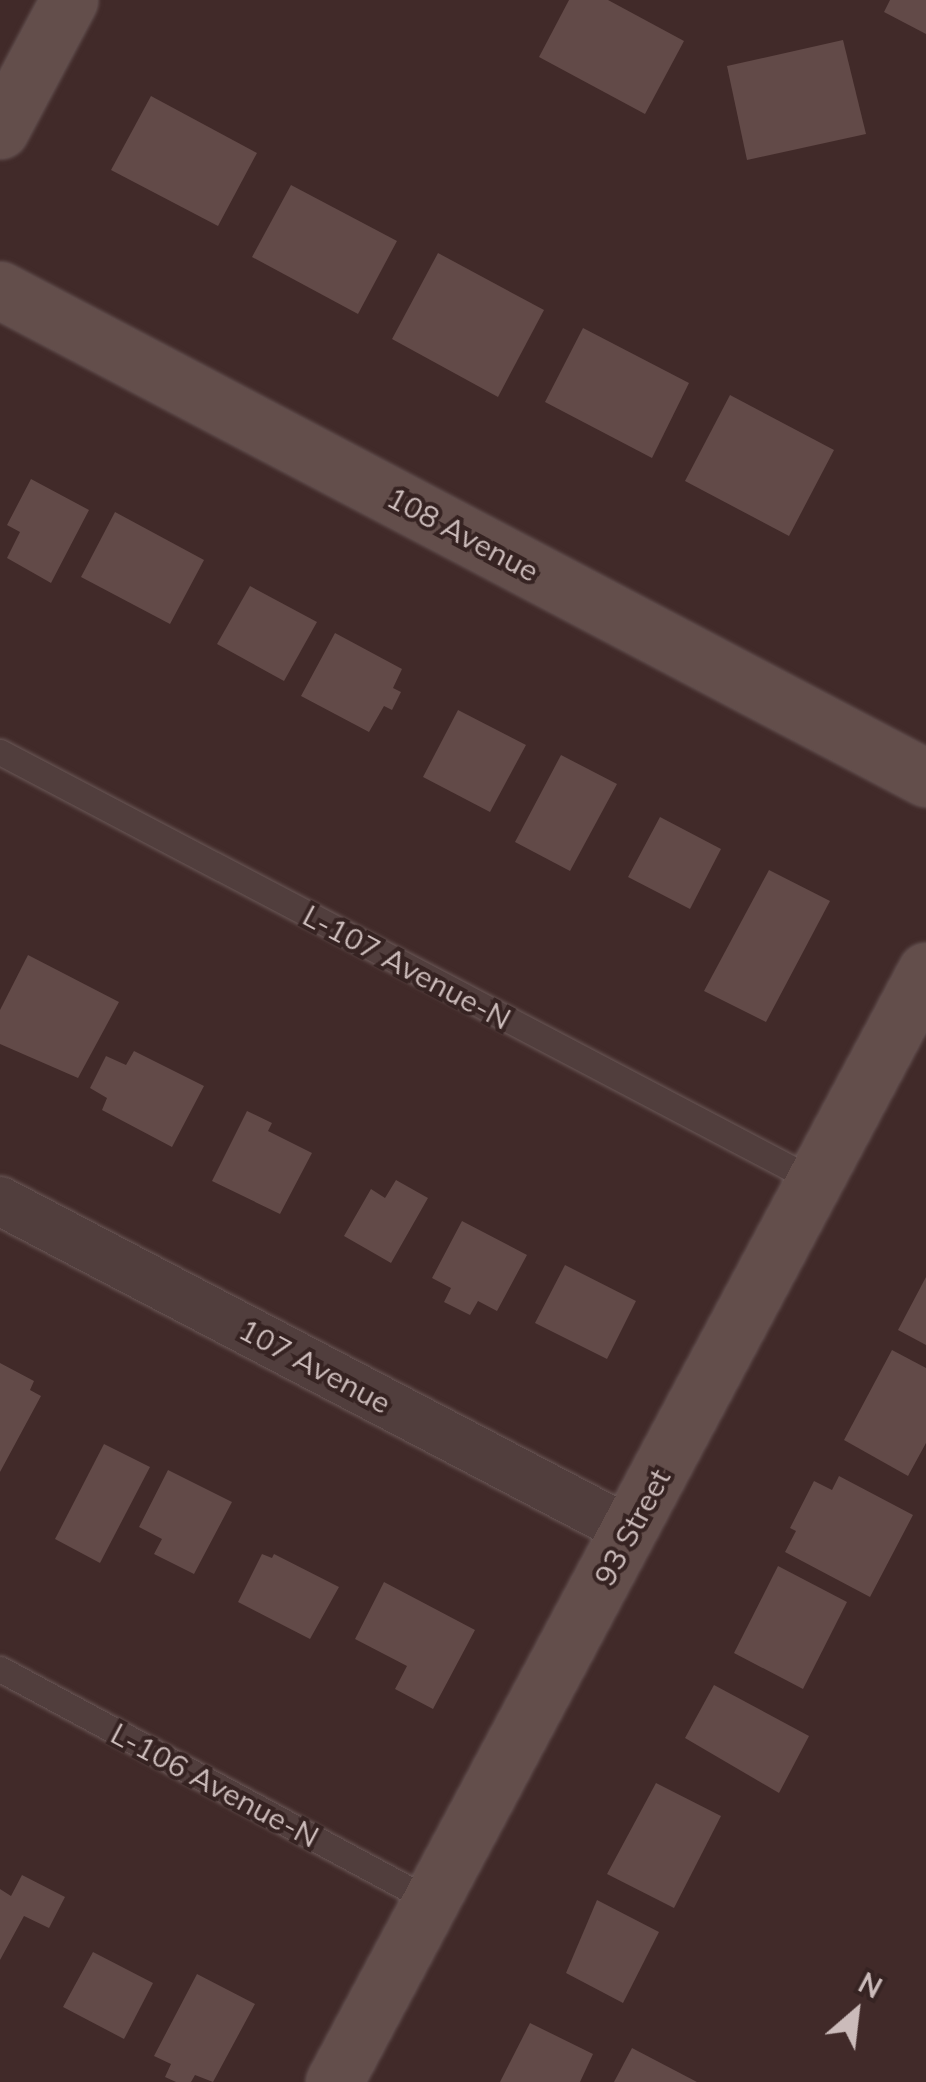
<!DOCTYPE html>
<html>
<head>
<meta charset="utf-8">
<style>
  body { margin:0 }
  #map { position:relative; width:926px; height:2082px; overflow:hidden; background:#412a29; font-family:Mulish,sans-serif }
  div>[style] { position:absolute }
  .building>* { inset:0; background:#624a48 }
  .roads { filter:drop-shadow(0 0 2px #6b5958) drop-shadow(0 0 2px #6b5958) }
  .lane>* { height:25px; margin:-12.5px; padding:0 12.5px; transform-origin:12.5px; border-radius:12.5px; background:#513e3d }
  .street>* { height:48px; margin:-24px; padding:0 24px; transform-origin:24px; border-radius:24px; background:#513e3d }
  .secondary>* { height:55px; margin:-27.5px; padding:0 27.5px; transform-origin:27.5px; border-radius:27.5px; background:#634e4b }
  span { translate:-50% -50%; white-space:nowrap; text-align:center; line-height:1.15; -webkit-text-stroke:8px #362322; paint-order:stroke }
  .street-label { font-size:30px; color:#cbbbba }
  .north { position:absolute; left:806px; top:1962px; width:100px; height:100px; -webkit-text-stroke:8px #362322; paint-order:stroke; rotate:28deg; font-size:28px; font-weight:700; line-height:40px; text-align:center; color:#cbbbba }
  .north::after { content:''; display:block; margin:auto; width:35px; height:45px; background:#cbbbba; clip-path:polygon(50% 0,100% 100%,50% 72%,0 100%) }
</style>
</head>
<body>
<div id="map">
  <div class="building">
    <div style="clip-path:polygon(569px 0,608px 0,684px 41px,645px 114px,539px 57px)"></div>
    <div style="clip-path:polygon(890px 0,926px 0,926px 34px,884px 12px)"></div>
    <div style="clip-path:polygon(843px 40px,866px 134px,747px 160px,727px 66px)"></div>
    <div style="clip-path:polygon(151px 96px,257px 153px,218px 226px,111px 170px)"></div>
    <div style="clip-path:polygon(291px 185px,397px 241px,358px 314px,252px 257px)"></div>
    <div style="clip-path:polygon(438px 253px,544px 310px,498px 397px,392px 339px)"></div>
    <div style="clip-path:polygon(583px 328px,689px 383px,652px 458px,545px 402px)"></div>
    <div style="clip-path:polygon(730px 395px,834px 450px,789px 536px,685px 481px)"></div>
    <div style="clip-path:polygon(31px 479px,89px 510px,51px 583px,7px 558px,20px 532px,7px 525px)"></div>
    <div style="clip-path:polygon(115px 512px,204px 560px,170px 624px,81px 577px)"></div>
    <div style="clip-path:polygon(250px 586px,317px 622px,284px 681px,217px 644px)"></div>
    <div style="clip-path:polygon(335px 633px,402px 669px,393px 688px,401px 692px,392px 710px,384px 706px,369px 732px,301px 696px)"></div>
    <div style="clip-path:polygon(458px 710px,526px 745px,490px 812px,423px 777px)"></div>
    <div style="clip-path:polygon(561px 755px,617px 784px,570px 871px,515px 842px)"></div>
    <div style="clip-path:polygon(660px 817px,721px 849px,690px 909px,628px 877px)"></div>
    <div style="clip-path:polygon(769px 870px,830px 901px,766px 1022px,704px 991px)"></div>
    <div style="clip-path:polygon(28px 955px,119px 1002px,78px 1078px,0 1044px,0 1010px)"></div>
    <div style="clip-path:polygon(134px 1051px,204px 1086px,172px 1147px,102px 1110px,107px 1098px,90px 1088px,106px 1056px,126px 1065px)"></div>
    <div style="clip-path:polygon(247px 1111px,272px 1123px,268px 1131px,312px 1153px,280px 1214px,212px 1181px)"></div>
    <div style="clip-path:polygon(396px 1180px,428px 1198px,391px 1263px,344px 1236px,371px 1189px,385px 1198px)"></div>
    <div style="clip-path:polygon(462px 1221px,527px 1255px,497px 1311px,478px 1301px,470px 1315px,444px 1302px,451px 1288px,432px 1278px)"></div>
    <div style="clip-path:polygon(565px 1265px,636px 1301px,607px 1359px,535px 1323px)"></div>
    <div style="clip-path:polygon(926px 1277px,926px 1345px,898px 1330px)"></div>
    <div style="clip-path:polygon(892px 1350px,926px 1368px,926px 1443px,908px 1476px,844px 1440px)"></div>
    <div style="clip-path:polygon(0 1363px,34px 1381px,30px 1390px,41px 1396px,0 1472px)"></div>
    <div style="clip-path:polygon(104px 1444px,150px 1467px,100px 1563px,55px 1539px)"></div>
    <div style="clip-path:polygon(168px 1470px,232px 1502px,194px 1574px,154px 1554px,162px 1539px,139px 1527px)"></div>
    <div style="clip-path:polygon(839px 1476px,913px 1515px,870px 1597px,785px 1552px,796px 1531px,790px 1528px,814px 1481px,832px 1490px)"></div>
    <div style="clip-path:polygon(262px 1554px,272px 1558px,274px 1554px,339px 1587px,310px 1639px,238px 1602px)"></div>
    <div style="clip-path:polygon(778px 1566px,847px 1602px,803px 1689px,734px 1653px)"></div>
    <div style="clip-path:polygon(384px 1582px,475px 1630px,433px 1709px,395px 1689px,407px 1666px,355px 1639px)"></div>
    <div style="clip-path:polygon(714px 1685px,809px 1736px,779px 1793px,685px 1738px)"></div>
    <div style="clip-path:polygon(656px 1783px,721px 1816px,674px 1908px,607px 1874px)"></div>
    <div style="clip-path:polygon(22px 1875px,65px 1897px,49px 1928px,24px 1916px,0 1960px,0 1889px,11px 1896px)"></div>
    <div style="clip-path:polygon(597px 1900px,659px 1932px,623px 2003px,566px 1973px)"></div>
    <div style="clip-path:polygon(93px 1952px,153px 1983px,124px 2039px,63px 2007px)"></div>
    <div style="clip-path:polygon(197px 1974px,255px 2004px,213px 2082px,195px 2075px,191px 2082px,176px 2082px,165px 2077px,171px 2064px,154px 2056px)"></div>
    <div style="clip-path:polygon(530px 2023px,593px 2054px,580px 2082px,500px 2082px)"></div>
    <div style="clip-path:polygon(632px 2048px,697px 2082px,614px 2082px)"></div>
  </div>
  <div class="roads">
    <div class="lane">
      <div style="left:0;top:752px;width:921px;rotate:27.76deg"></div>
      <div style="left:0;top:1669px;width:489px;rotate:28.3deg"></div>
    </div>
    <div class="street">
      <div style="left:0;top:1201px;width:711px;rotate:27.65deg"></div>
    </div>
    <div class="secondary">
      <div style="left:0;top:130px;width:147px;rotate:-62deg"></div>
      <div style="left:0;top:290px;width:1047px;rotate:27.79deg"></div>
      <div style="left:334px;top:2082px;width:1259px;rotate:-61.95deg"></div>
    </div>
  </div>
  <div class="street-label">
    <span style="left:463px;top:534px;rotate:28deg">108 Avenue</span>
    <span style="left:407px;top:967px;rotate:28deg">L-107 Avenue-N</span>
    <span style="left:315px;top:1366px;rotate:28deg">107 Avenue</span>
    <span style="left:632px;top:1527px;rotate:-62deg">93 Street</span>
    <span style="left:215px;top:1785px;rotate:28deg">L-106 Avenue-N</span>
  </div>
  <div class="north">N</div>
</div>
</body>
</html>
